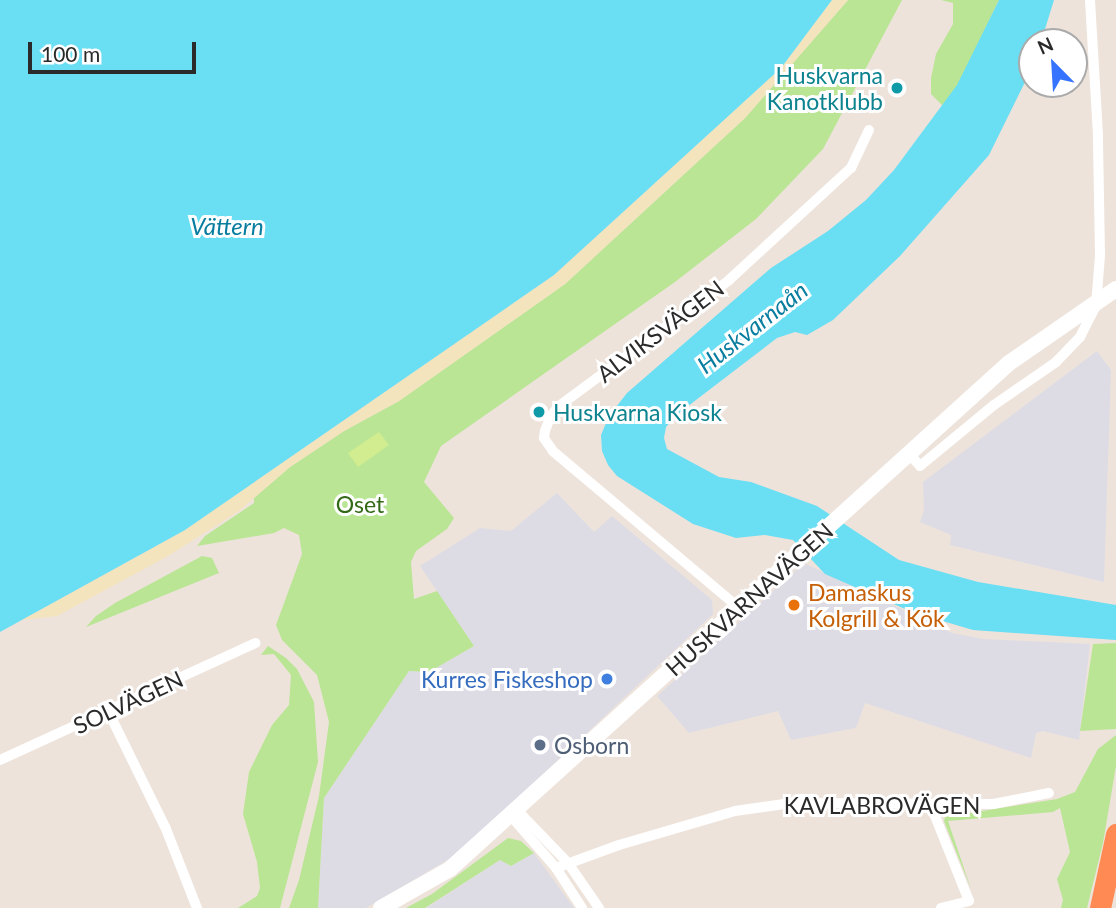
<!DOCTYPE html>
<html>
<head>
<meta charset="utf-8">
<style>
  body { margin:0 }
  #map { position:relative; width:1116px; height:908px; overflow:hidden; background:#ede3db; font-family:Lato,sans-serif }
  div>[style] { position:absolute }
  .industrial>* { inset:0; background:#dddce5 }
  .green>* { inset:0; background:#bae595 }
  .sand>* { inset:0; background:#f3e4bd }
  .pitch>* { inset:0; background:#d1ed90 }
  .water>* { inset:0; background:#6adef3 }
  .street>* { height:10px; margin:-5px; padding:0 5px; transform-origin:5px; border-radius:5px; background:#fff }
  .secondary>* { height:16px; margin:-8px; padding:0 8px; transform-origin:8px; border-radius:8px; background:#fff }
  .highway>* { height:21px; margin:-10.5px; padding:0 10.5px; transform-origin:10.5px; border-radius:10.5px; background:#ff8a54 }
  .dots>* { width:19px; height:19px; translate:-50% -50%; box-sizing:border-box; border:4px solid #fff; border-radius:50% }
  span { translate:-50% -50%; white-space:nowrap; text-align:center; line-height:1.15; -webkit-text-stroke:6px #fff; paint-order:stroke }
  .culture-label { font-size:23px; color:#0d838f }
  .right { translate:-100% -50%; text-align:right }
  .left { translate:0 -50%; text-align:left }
  .street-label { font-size:23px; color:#2a2a2a }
  .park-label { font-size:23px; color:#326a17 }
  .food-label { font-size:23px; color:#c56008 }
  .shop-label { font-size:23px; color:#366cbe }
  .service-label { font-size:23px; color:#4e5e75 }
  .water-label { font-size:24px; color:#087d9f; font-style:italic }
  .north { position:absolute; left:1018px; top:28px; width:70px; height:70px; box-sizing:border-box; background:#fff; border:2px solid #aaa; border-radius:50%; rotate:336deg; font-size:19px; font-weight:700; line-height:28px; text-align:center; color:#2a2a2a }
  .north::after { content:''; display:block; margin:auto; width:24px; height:32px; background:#3673ff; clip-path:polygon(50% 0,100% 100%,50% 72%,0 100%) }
  .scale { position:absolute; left:28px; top:42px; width:168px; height:32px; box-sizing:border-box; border:4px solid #2a2a2a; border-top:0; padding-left:9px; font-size:21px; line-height:24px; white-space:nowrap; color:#2a2a2a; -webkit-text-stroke:5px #fff; paint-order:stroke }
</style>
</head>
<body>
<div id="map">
  <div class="industrial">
    <div style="clip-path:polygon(1097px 351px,1111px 370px,1104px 582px,950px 545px,951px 535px,920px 522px,924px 510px,923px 482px)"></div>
    <div style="clip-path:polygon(557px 493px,594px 532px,612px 516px,712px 600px,713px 614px,485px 829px,449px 859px,366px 908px,318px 908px,324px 798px,409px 671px,429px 672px,474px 646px,420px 566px,480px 528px,511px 531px)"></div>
    <div style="clip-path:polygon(804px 563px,952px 633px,983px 639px,1090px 644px,1079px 740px,1043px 731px,1036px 733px,1031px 758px,865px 703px,856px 728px,791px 740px,778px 711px,689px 733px,657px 696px)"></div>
    <div style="clip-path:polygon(534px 853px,574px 908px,426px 908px,500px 860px,511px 866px)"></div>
  </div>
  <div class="green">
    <div style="clip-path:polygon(848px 0,902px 0,823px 149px,756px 219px,675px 282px,441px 446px,424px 482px,454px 518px,447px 529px,416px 551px,411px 562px,414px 599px,437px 591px,474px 646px,429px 672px,409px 671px,324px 798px,318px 908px,289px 908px,299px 880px,319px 796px,329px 722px,317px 675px,282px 640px,276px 625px,302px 554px,299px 535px,284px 528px,274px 533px,197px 546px,205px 536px,254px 503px,254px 498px,290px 467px,344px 431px,399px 401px,565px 284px,745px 118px)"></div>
    <div style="clip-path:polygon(941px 0,999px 0,958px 85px,943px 106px,931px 94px,931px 78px,936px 54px,953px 24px,953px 3px)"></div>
    <div style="clip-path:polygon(202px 556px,212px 558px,219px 573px,86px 627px,96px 616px,115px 603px)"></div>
    <div style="clip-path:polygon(1116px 643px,1116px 729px,1080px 731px,1093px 644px)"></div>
    <div style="clip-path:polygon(268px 646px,286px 658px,297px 669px,314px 702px,318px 762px,280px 908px,238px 908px,257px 896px,260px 888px,257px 862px,243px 814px,249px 772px,272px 725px,289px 705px,291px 675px,274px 654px,261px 655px)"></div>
    <div style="clip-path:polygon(1116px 735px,1116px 766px,1103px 843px,1087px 908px,1061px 908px,1063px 900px,1057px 879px,1070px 852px,1060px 808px,1053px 812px,948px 821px,971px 889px,944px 821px,945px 817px,1057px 799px,1075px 792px,1098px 749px)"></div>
    <div style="clip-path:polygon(508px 838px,521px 841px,534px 853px,511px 866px,500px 860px,425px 908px,406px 908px,432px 894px)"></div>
  </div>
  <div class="sand">
    <div style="clip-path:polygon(832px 0,848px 0,745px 118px,565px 284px,399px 401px,344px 431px,290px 467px,239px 511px,168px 556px,57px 616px,22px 620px,185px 530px,554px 275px,781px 68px)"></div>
  </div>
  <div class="pitch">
    <div style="clip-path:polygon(379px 432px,389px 445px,358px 467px,348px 453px)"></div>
  </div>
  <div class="water">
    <div style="clip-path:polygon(0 0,832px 0,781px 68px,554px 275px,185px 530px,0 632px)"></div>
    <div style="clip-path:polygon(999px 0,1054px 0,1041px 42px,1032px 42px,1031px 70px,989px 155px,900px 256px,833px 320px,807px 335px,795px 332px,777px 338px,679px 413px,666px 427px,664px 438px,667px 449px,719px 477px,751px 482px,817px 506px,899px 560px,978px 582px,1116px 605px,1116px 640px,973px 630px,912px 612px,825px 574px,793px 540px,765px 535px,736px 538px,693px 524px,617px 476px,608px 465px,602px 451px,601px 435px,609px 416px,627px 393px,771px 268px,828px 231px,866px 200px,894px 170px,957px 85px)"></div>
  </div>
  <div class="street">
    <div style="left:909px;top:454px;width:16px;rotate:47deg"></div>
    <div style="left:920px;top:466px;width:96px;rotate:-39.5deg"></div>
    <div style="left:994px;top:405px;width:75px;rotate:-34.7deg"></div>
    <div style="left:1056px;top:362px;width:35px;rotate:-46deg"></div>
    <div style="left:1080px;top:337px;width:35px;rotate:-63deg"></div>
    <div style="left:1096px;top:306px;width:51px;rotate:-85.5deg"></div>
    <div style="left:1100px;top:255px;width:120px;rotate:-91deg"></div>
    <div style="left:1098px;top:135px;width:135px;rotate:-93.4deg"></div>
    <div style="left:738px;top:607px;width:242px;rotate:-139.9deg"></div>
    <div style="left:553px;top:451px;width:16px;rotate:-125deg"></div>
    <div style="left:544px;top:438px;width:7px;rotate:-82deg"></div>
    <div style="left:545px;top:431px;width:15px;rotate:-70deg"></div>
    <div style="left:550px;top:417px;width:14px;rotate:-51deg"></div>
    <div style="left:559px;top:406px;width:212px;rotate:-36.5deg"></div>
    <div style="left:729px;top:280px;width:166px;rotate:-42.6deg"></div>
    <div style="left:851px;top:168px;width:42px;rotate:-64.7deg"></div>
    <div style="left:108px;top:711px;width:131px;rotate:63.8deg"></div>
    <div style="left:166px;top:829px;width:85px;rotate:68.6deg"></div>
    <div style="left:0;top:760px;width:281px;rotate:-24.6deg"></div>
    <div style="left:931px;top:806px;width:102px;rotate:68.2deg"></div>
    <div style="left:969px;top:901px;width:29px;rotate:166deg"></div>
    <div style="left:516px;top:809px;width:75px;rotate:46.1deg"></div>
    <div style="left:568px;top:863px;width:55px;rotate:55.4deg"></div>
    <div style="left:510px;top:815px;width:70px;rotate:49deg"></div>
    <div style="left:556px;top:868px;width:48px;rotate:57deg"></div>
    <div style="left:556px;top:868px;width:67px;rotate:-20.1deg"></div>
    <div style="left:619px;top:845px;width:121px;rotate:-16.3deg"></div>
    <div style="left:735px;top:811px;width:57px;rotate:-8.1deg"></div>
    <div style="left:791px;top:803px;width:202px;rotate:0.3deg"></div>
    <div style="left:993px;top:804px;width:57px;rotate:-11.1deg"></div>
  </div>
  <div class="secondary">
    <div style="left:381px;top:908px;width:79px;rotate:-29.5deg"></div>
    <div style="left:450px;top:869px;width:754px;rotate:-42.15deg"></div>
    <div style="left:1009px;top:363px;width:130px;rotate:-34.7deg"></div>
  </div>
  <div class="highway">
    <div style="left:1100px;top:908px;width:76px;rotate:-77.8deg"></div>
  </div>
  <div class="dots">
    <div style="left:897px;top:88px;background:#0f9aa8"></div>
    <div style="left:539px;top:412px;background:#0f9aa8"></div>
    <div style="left:794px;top:605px;background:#e8710a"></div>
    <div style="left:607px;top:679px;background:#3f7fe0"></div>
    <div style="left:540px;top:745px;background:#5c6f8a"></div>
  </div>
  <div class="culture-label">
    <span class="right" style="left:883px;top:88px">Huskvarna<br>Kanotklubb</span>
    <span class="left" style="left:553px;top:412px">Huskvarna Kiosk</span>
  </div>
  <div class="street-label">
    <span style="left:660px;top:331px;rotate:-37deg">ALVIKSVÄGEN</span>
    <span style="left:749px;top:599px;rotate:-42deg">HUSKVARNAVÄGEN</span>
    <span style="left:128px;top:702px;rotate:-25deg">SOLVÄGEN</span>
    <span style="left:882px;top:805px">KAVLABROVÄGEN</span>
  </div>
  <div class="park-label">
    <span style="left:360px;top:504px">Oset</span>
  </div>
  <div class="food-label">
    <span class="left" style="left:808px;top:605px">Damaskus<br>Kolgrill &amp; Kök</span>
  </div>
  <div class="shop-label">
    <span class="right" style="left:593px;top:679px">Kurres Fiskeshop</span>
  </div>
  <div class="service-label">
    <span class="left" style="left:554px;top:745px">Osborn</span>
  </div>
  <div class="water-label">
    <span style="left:227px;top:226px">Vättern</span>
    <span style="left:752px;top:327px;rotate:-38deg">Huskvarnaån</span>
  </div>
  <div class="north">N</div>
  <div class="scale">100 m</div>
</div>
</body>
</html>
